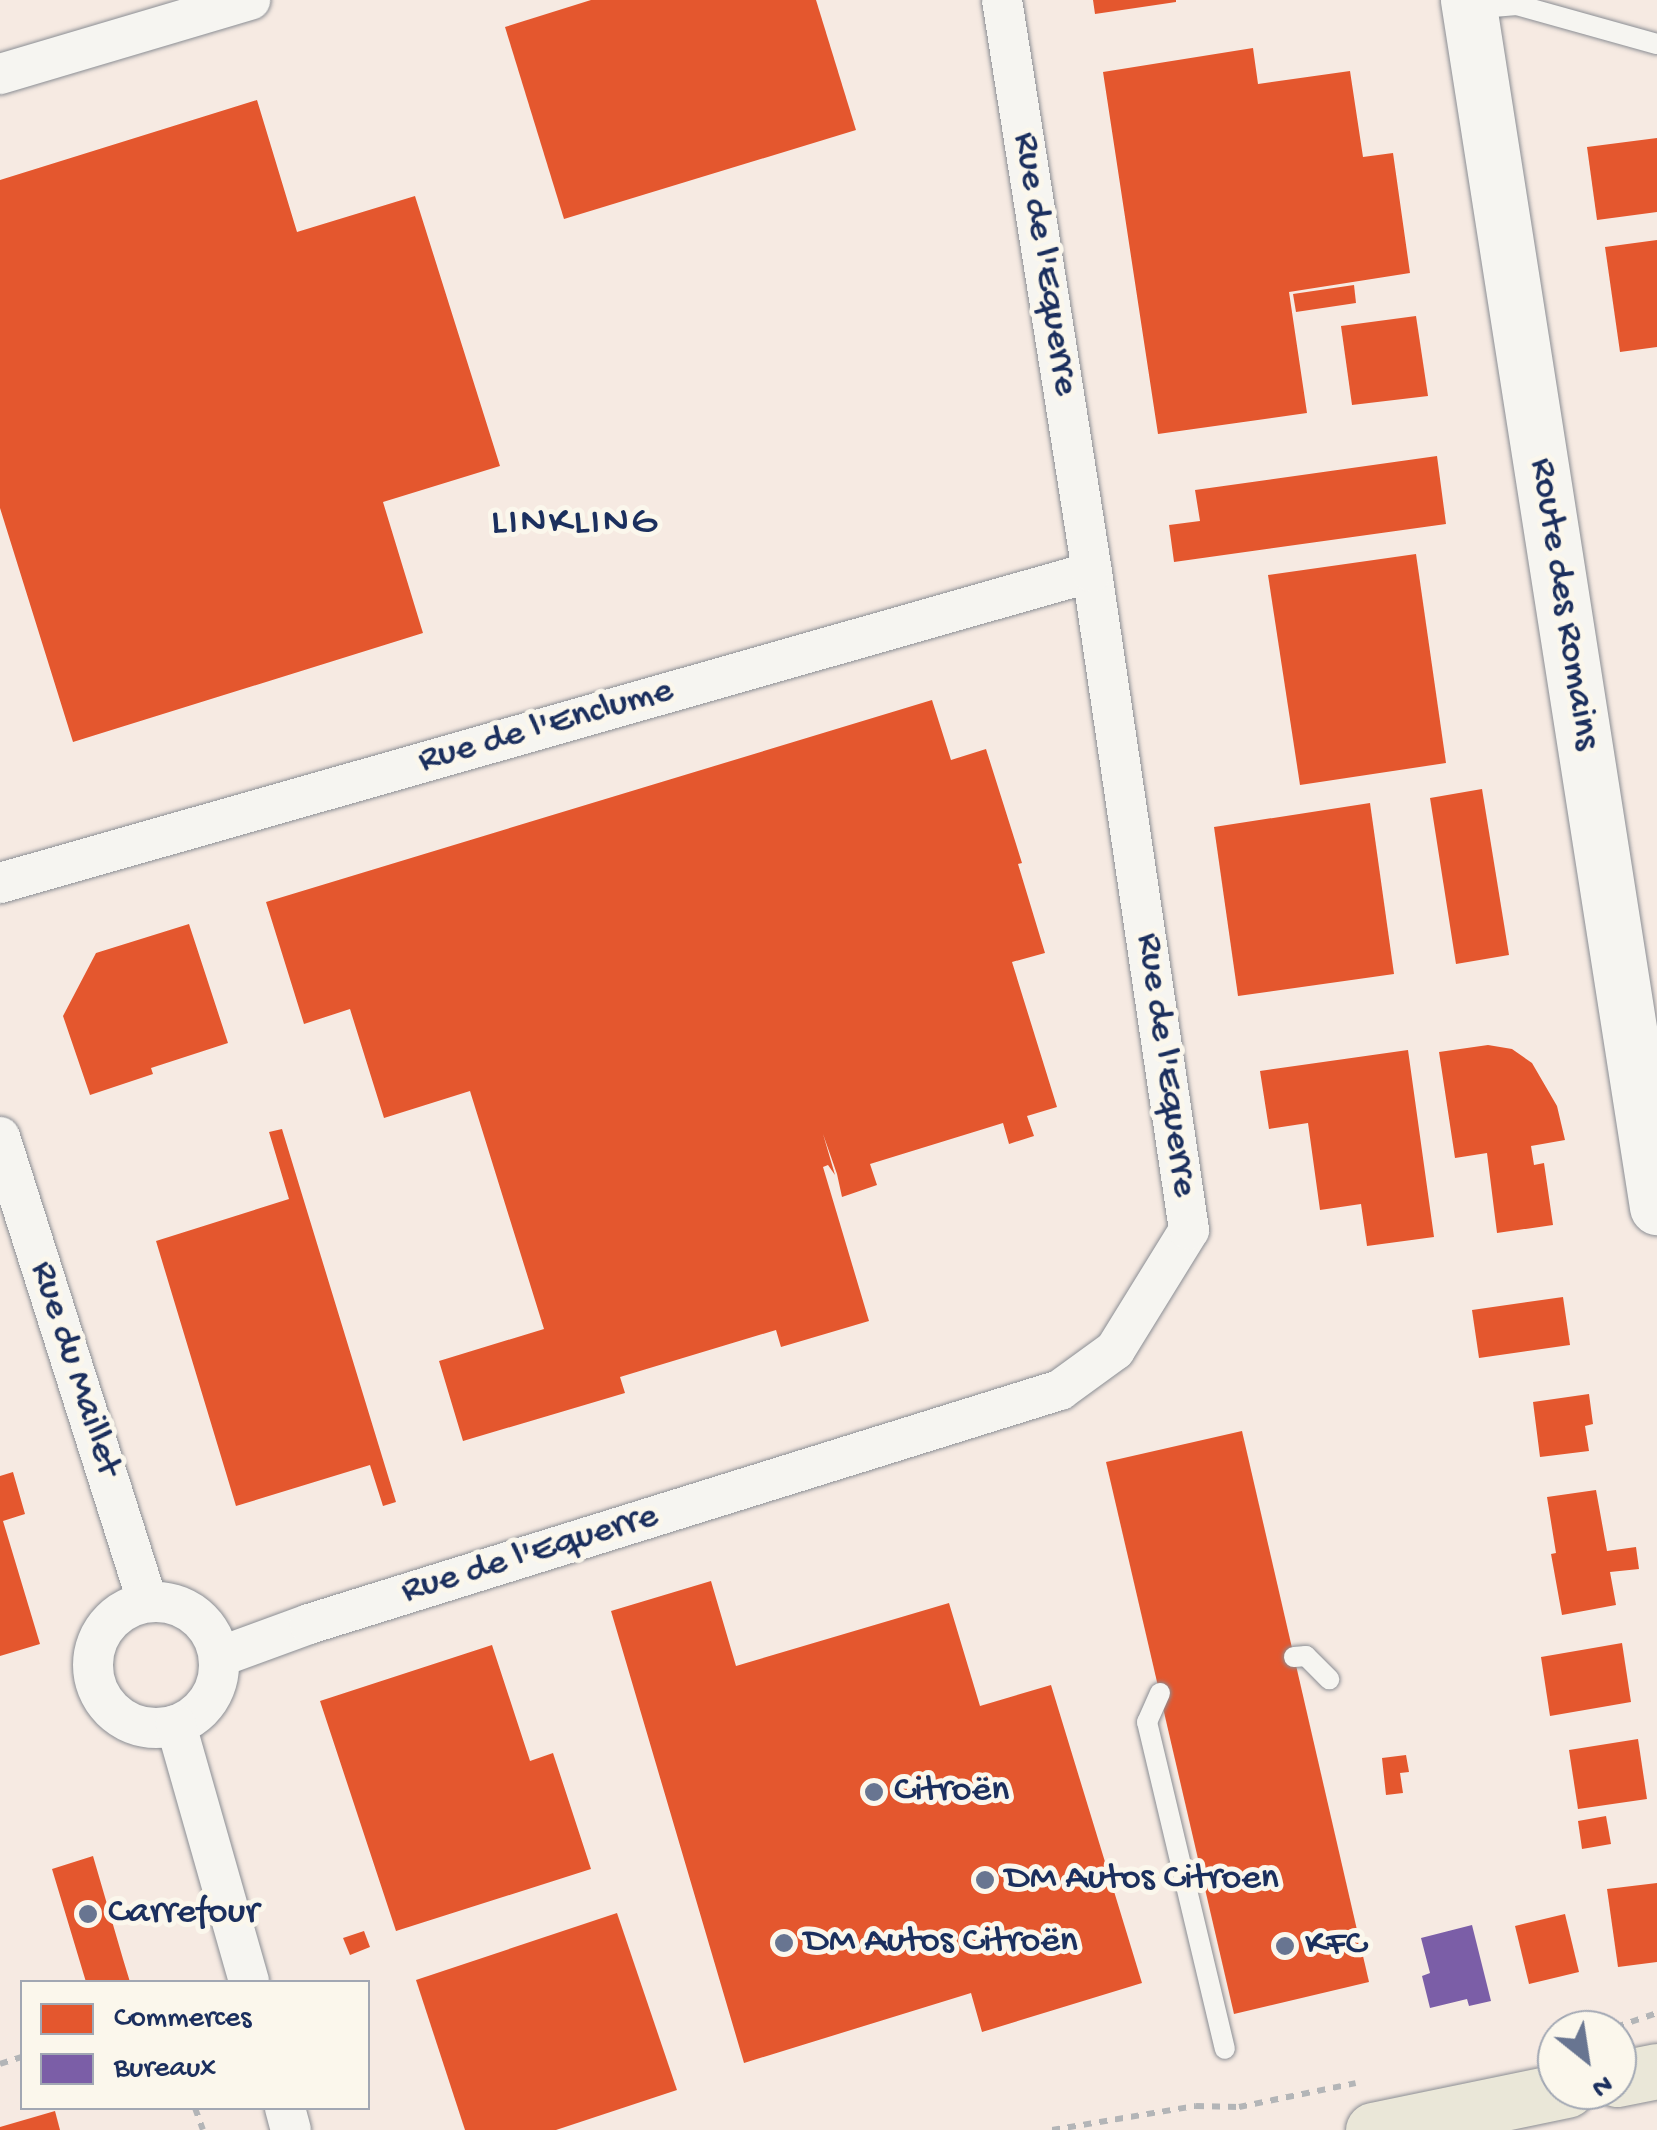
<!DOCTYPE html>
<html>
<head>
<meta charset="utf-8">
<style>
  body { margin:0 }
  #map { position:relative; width:1657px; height:2130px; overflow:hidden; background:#f8f6f0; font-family:"Gochi Hand",sans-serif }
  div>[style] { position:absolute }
  .built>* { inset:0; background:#f6eae2 }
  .shops>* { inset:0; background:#e4572e }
  .offices>* { inset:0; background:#7b5ea7 }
  .path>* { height:6px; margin-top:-3px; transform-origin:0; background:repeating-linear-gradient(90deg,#b3b5b7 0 8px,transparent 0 16px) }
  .roads { filter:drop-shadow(0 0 2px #8b8e94) drop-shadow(0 0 2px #8b8e94) }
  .lane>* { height:20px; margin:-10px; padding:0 10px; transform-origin:10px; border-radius:10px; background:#f6f5f1 }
  .street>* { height:40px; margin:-20px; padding:0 20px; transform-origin:20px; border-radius:20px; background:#f6f5f1 }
  .street>.ring { margin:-20px; padding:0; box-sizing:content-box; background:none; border:40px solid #f6f5f1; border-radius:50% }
  .secondary>* { height:55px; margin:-27.5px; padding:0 27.5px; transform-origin:27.5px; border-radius:27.5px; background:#f6f5f1 }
  .primary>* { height:55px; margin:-27.5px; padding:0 27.5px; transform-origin:27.5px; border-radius:27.5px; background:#eae7d8 }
  .dots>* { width:28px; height:28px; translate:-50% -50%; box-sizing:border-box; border:5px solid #fbf7ec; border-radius:50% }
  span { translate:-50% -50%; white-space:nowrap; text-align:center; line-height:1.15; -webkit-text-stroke:10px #fbf7ec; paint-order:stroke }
  .street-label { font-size:38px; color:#1b2f5e }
  .poi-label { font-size:38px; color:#1b2f5e }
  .left { translate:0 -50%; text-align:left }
  .neighbourhood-label { font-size:40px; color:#1b2f5e; letter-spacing:2.5px }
  .legend { position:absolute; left:20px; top:1980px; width:350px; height:130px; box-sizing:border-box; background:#fbf7ec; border:2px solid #a1a7b3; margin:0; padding:12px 18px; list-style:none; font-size:30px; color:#1b2f5e }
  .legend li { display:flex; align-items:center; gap:20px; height:50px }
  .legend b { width:50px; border:2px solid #a1a7b3 }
  .north { position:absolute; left:1537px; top:2010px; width:100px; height:100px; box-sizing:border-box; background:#fbf7ec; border:2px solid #a1a7b3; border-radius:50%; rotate:150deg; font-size:28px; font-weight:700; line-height:40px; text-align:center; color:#1b2f5e }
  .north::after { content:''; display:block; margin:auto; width:35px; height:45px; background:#687591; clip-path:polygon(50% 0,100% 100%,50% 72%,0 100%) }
</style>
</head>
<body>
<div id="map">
  <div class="built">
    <div style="clip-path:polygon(evenodd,0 0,1657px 0,1657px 2130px,0 2130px,0 0,22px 1982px,368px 1982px,368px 2108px,22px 2108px,22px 1982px,0 0,1557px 2030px,1617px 2030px,1617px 2090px,1557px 2090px,1557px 2030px)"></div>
  </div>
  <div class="shops">
    <div style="clip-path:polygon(591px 0,816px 0,856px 130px,564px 219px,505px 27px)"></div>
    <div style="clip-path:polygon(1093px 0,1176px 0,1176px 2px,1095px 14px)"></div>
    <div style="clip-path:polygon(1253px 48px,1258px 84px,1350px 71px,1363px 157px,1393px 153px,1410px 273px,1289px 292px,1307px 413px,1158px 434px,1103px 72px)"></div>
    <div style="clip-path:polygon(257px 100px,297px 232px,415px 196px,500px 466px,383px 502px,423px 633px,73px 742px,0 508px,0 180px)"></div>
    <div style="clip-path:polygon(1657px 138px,1657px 212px,1597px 220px,1587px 147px)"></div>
    <div style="clip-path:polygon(1657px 240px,1657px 347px,1620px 352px,1605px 247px)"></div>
    <div style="clip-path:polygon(1354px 285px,1356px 303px,1296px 312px,1293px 294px)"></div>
    <div style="clip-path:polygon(1416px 316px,1428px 396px,1352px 405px,1341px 326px)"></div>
    <div style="clip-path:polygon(1437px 456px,1446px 524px,1174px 562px,1169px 525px,1200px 521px,1195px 490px)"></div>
    <div style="clip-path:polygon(1416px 554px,1446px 763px,1300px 785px,1268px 575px)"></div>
    <div style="clip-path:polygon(932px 700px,951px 760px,986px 749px,1022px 863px,1018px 864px,1045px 953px,1012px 962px,1057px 1107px,1027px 1116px,1034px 1136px,1009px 1144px,1003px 1123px,870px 1164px,877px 1185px,842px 1197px,837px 1174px,823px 1134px,835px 1175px,828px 1165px,823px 1167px,869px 1321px,781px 1347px,776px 1330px,620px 1377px,625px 1393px,463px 1441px,439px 1361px,544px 1329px,470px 1091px,384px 1118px,350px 1009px,304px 1024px,266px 902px)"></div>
    <div style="clip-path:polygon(1482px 789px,1509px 955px,1456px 964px,1430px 798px)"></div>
    <div style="clip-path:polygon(1370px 803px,1394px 974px,1238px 996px,1214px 827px)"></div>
    <div style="clip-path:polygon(189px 924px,228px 1043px,151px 1068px,153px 1074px,90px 1095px,63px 1016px,96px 953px)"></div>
    <div style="clip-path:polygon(1488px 1045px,1512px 1049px,1532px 1063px,1557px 1106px,1565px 1140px,1531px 1146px,1534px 1165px,1544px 1163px,1553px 1225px,1497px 1233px,1487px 1153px,1455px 1158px,1439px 1052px)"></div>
    <div style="clip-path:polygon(1408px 1050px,1434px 1237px,1367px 1246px,1361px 1204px,1320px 1210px,1308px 1123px,1269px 1129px,1260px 1071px)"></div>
    <div style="clip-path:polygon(282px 1129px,396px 1502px,383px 1506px,370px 1465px,236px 1506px,156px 1241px,289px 1199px,269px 1132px)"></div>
    <div style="clip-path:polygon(1563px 1297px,1570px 1345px,1479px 1358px,1472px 1310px)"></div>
    <div style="clip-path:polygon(1589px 1394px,1593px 1424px,1585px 1426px,1589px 1451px,1540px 1457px,1533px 1402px)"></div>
    <div style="clip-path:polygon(1242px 1431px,1369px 1982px,1234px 2014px,1106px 1462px)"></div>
    <div style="clip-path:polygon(13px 1472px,25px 1514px,3px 1521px,40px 1644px,0 1656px,0 1476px)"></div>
    <div style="clip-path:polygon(1596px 1490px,1607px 1551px,1636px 1547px,1639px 1569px,1610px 1572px,1616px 1605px,1562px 1615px,1551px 1554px,1556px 1553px,1547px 1497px)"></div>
    <div style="clip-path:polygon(711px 1581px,736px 1666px,949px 1603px,980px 1706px,1051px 1685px,1142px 1983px,982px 2032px,971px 1993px,744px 2063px,611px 1611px)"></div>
    <div style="clip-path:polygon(1622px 1643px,1631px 1702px,1550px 1716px,1541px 1657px)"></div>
    <div style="clip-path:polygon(492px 1645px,530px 1761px,553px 1753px,591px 1869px,396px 1931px,320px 1701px)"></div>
    <div style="clip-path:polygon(1638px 1739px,1647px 1799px,1578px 1809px,1569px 1750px)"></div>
    <div style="clip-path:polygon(1406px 1755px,1409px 1772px,1400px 1773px,1403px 1793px,1386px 1795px,1382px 1758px)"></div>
    <div style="clip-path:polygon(1606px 1816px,1611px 1844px,1582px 1849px,1578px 1821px)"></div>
    <div style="clip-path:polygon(93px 1856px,123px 1959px,130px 1982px,86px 1982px,52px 1869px)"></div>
    <div style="clip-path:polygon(1657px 1883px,1657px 1962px,1618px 1967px,1607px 1889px)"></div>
    <div style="clip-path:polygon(617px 1913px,677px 2090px,556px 2130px,465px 2130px,416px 1980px)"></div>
    <div style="clip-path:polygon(1565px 1914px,1579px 1972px,1529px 1984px,1515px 1926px)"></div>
    <div style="clip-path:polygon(364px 1931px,370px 1947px,350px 1955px,343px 1938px)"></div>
    <div style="clip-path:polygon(55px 2111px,60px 2130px,0 2130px,0 2127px)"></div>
  </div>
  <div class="offices">
    <div style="clip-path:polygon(1472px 1925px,1491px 2001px,1469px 2006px,1467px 1999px,1430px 2008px,1422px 1976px,1430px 1973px,1421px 1938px)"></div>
  </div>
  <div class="path">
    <div style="left:1616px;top:2027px;width:43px;rotate:-18.9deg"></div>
    <div style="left:0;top:2064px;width:23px;rotate:-18deg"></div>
    <div style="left:195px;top:2108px;width:23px;rotate:70deg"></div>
    <div style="left:1052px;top:2130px;width:146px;rotate:-9.5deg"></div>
    <div style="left:1196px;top:2106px;width:43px;rotate:1.3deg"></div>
    <div style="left:1239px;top:2107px;width:119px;rotate:-11.6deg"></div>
  </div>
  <div class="roads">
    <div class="lane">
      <div style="left:1469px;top:9px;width:48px;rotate:-4.8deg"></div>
      <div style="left:1517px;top:5px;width:145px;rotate:15.6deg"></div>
      <div style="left:1294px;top:1657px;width:12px;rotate:-5deg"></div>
      <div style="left:1306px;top:1656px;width:33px;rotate:45deg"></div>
      <div style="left:1160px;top:1693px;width:32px;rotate:114deg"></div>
      <div style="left:1147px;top:1722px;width:336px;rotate:76.6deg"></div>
    </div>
    <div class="street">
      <div style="left:0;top:74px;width:261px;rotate:-16.5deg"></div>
      <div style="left:0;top:883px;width:1135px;rotate:-15.9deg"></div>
      <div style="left:0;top:1137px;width:487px;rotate:72.4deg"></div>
      <div class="ring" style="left:93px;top:1602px;width:86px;height:86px"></div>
      <div style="left:219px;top:1657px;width:96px;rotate:-20.1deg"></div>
      <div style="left:309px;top:1624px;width:787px;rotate:-17.31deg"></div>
      <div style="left:1060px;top:1390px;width:68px;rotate:-36deg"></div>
      <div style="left:1115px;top:1350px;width:141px;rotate:-58.3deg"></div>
      <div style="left:1189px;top:1230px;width:665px;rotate:-98.39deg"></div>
      <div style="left:1092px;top:572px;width:579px;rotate:-98.94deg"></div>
      <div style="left:176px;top:1725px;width:267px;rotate:74.1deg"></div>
      <div style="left:285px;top:2108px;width:23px;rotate:75deg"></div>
    </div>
    <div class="secondary">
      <div style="left:1468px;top:0;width:1222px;rotate:81.1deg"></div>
    </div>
    <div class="primary">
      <div style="left:1617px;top:2079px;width:41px;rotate:-11.3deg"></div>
      <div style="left:1373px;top:2130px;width:198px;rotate:-11.7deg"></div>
    </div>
  </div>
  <div class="dots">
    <div style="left:874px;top:1792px;background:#687591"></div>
    <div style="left:985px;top:1880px;background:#687591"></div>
    <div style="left:88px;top:1914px;background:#687591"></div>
    <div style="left:784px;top:1943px;background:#687591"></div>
    <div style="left:1285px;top:1946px;background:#687591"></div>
  </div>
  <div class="street-label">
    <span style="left:1044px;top:264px;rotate:81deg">Rue de l'Equerre</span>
    <span style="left:1563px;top:604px;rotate:81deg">Route des Romains</span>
    <span style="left:546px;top:727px;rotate:-16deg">Rue de l'Enclume</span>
    <span style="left:1165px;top:1065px;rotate:82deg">Rue de l'Equerre</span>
    <span style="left:74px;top:1369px;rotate:72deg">Rue du Maillet</span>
    <span style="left:530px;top:1555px;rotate:-17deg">Rue de l'Equerre</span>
  </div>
  <div class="poi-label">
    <span class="left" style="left:894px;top:1792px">Citroën</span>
    <span class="left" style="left:1005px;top:1880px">DM Autos Citroen</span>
    <span class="left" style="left:108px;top:1914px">Carrefour</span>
    <span class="left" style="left:804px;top:1943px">DM Autos Citroën</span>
    <span class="left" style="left:1305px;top:1946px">KFC</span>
  </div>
  <div class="neighbourhood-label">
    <span style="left:575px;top:524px">LINKLING</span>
  </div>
  <ul class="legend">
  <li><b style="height:28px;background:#e4572e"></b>Commerces</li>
  <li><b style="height:28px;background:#7b5ea7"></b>Bureaux</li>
  </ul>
  <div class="north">N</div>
</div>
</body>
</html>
